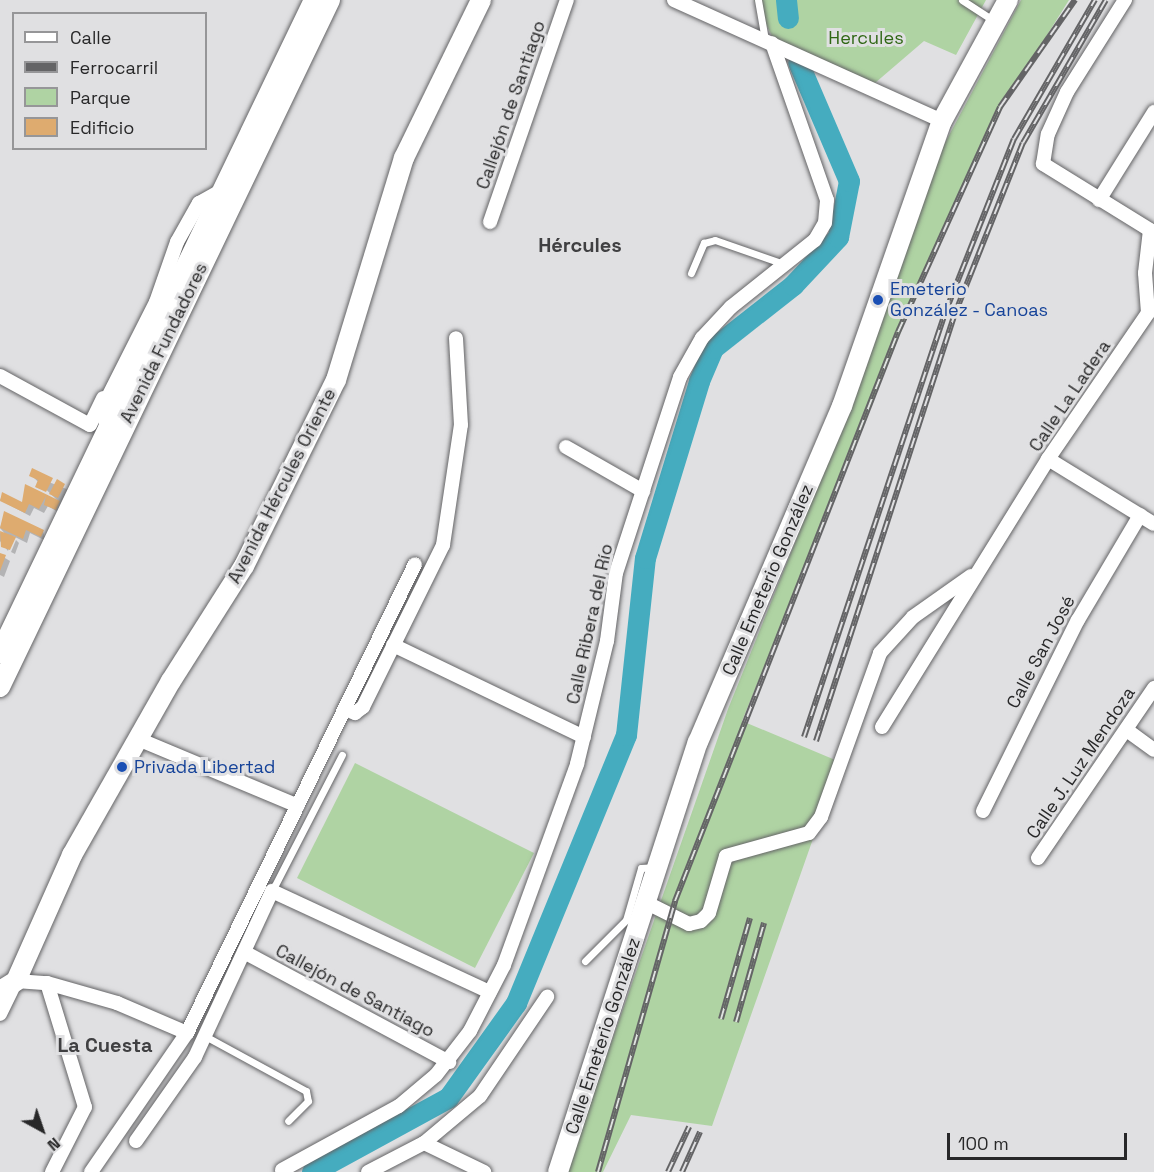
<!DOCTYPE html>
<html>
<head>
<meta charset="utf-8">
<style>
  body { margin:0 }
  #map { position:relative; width:1154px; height:1172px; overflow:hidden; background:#e0e0e2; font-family:"Space Grotesk",sans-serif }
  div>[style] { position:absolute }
  .green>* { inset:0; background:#afd3a3 }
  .shadow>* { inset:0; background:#0003 }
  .river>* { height:21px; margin:-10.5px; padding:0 10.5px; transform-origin:10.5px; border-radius:10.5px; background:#45acbf }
  .building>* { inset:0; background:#deab6f }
  .roads { filter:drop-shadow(0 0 2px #646466) drop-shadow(0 0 2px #646466) }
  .lane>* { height:7px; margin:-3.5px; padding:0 3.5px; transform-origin:3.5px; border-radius:3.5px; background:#fff }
  .street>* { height:14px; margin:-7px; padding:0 7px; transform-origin:7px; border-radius:7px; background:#fff }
  .secondary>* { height:20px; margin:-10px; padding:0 10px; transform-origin:10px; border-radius:10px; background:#fff }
  .rail>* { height:6px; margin-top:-3px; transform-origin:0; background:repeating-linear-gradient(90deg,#e0e0e2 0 11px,#646466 0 22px); box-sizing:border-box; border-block:2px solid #646466 }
  .dots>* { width:16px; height:16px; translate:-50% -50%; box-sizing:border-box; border:3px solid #e0e0e2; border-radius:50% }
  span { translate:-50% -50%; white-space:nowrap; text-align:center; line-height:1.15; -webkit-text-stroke:6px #e0e0e2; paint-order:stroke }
  .park-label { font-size:18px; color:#2f6714 }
  .street-label { font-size:18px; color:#282829 }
  .transit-label { font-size:18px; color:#164399 }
  .left { translate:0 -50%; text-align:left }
  .neighbourhood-label { font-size:20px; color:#404042; font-weight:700 }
  .legend { position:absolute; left:12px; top:12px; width:195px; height:138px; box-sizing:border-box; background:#e0e0e2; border:2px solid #969698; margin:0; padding:8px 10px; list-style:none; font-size:18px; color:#282829 }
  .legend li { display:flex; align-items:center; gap:12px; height:30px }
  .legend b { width:30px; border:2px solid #969698 }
  .north { position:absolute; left:12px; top:1100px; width:60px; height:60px; -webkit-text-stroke:4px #e0e0e2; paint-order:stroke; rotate:140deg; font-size:16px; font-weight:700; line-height:24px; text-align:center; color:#282829 }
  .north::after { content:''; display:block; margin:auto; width:21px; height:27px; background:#282829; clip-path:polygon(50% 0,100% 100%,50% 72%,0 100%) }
  .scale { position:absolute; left:947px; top:1133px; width:180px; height:27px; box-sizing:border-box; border:3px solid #282829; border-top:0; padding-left:8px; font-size:18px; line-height:21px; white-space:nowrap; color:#282829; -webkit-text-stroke:4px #e0e0e2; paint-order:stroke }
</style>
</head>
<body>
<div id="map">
  <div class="green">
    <div style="clip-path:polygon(754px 0,986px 0,956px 55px,924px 41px,875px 83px,773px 38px)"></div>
    <div style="clip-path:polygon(1021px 0,1069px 0,995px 118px,948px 217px,742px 721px,840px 762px,712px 1126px,631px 1115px,603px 1172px,566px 1172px,728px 709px,865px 369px,938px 156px)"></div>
    <div style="clip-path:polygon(355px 763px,534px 853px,475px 968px,297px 878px)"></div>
  </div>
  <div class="shadow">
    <div style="clip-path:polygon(31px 475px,69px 490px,61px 514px,48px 506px,44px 513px,34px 508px,30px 516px,0 500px,3px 494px,23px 504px,26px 486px,58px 501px)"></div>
    <div style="clip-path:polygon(5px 513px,43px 531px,46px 541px,30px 533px,27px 543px,13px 536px,8px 551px,0 541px,0 533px,7px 536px,0 528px)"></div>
    <div style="clip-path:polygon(16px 540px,19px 543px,15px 554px,11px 552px)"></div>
    <div style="clip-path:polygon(0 555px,10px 561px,4px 577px,0 575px)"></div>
  </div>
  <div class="river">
    <div style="left:786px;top:0;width:18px;rotate:84deg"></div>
    <div style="left:312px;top:1172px;width:155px;rotate:-28.6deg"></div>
    <div style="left:448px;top:1098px;width:117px;rotate:-54.4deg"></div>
    <div style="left:516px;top:1003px;width:290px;rotate:-67.7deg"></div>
    <div style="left:626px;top:735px;width:178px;rotate:-83.9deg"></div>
    <div style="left:645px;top:558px;width:185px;rotate:-73deg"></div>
    <div style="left:699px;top:381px;width:36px;rotate:-67deg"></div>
    <div style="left:713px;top:348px;width:102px;rotate:-38.2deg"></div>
    <div style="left:793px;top:285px;width:66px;rotate:-46.8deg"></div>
    <div style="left:838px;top:237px;width:57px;rotate:-78.9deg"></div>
    <div style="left:849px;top:181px;width:129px;rotate:-113.2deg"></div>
  </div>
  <div class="building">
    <div style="clip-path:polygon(32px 468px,53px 478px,46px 492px,35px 487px,38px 480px,29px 476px)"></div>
    <div style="clip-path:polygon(57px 479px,65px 484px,58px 498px,49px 494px)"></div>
    <div style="clip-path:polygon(25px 484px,60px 501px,56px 510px,44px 505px,46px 496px,39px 509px,29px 504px,25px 513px,0 501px,2px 492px,22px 502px)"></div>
    <div style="clip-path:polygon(4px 511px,44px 530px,41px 537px,26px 530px,23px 539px,0 528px)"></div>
    <div style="clip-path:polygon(0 531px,16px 537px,10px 550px,1px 547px)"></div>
    <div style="clip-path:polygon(0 553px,6px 555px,0 571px)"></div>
  </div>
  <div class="roads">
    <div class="lane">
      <div style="left:758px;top:0;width:40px;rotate:80deg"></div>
      <div style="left:962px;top:0;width:38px;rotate:33deg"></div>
      <div style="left:691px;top:273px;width:33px;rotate:-67deg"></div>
      <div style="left:704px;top:243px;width:11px;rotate:-15deg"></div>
      <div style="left:715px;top:240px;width:73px;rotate:19.2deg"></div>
      <div style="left:272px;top:891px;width:153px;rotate:-62.8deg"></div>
      <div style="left:585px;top:961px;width:58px;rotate:-45deg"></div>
      <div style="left:626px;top:920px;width:54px;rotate:-73.9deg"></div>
      <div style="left:641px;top:868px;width:15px;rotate:-4deg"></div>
      <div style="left:205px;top:1036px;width:115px;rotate:28.6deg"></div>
      <div style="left:306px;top:1091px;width:10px;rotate:79deg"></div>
      <div style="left:308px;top:1101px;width:28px;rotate:135deg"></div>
    </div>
    <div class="street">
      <div style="left:674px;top:0;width:294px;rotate:24.3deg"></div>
      <div style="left:1099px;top:200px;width:104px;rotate:-58deg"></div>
      <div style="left:490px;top:222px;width:235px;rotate:-70.9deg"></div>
      <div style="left:0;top:376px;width:102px;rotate:28.6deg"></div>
      <div style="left:90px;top:425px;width:30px;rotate:-64deg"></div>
      <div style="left:106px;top:429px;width:26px;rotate:-92deg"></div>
      <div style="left:105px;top:403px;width:113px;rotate:-63.2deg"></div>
      <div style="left:156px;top:302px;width:64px;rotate:-70.7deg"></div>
      <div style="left:177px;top:242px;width:45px;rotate:-60.6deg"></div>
      <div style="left:199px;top:203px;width:23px;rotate:-29deg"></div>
      <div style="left:566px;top:447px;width:89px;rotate:29.7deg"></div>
      <div style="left:1048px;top:459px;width:124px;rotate:31.5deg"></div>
      <div style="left:393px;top:645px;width:212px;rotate:25.7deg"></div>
      <div style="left:345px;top:709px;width:11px;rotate:22deg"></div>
      <div style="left:355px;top:713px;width:10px;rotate:-37deg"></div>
      <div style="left:363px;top:707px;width:181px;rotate:-63.7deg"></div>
      <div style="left:443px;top:545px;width:121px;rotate:-81.5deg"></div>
      <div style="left:461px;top:425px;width:87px;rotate:-93.3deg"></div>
      <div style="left:882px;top:727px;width:315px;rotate:-58.2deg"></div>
      <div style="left:1048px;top:459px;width:177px;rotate:-55.6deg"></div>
      <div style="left:1148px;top:313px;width:40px;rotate:-94.3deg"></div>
      <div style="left:1145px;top:273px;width:43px;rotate:-83.4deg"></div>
      <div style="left:1150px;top:230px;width:126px;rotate:-148.3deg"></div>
      <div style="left:1043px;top:164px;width:30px;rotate:-81deg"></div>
      <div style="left:1048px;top:134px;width:46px;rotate:-65.7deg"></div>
      <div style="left:1067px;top:92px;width:109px;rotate:-57.8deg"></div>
      <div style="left:1128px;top:731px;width:32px;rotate:36deg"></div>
      <div style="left:138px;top:739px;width:173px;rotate:22.7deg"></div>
      <div style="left:983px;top:811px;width:213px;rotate:-63.6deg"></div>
      <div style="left:1078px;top:620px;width:122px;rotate:-59.4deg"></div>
      <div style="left:1038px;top:858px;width:206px;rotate:-55.7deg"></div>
      <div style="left:647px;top:903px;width:47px;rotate:26.6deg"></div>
      <div style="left:689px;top:924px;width:12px;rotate:-14deg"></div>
      <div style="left:701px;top:921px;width:11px;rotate:-45deg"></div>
      <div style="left:709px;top:913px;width:59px;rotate:-73.4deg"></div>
      <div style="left:726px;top:856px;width:86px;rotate:-15.5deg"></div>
      <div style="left:809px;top:833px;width:20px;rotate:-53deg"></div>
      <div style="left:821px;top:817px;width:174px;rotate:-70.2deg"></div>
      <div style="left:880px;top:653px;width:49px;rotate:-47.5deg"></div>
      <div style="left:913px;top:617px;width:71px;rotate:-35.3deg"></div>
      <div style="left:244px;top:952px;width:233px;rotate:28.2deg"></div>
      <div style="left:47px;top:983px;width:130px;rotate:73deg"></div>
      <div style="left:85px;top:1107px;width:73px;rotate:116.9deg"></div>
      <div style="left:0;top:1014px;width:37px;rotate:-64deg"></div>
      <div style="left:16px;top:981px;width:31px;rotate:4deg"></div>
      <div style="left:47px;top:983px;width:73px;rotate:15.9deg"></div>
      <div style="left:117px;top:1003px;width:76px;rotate:23.2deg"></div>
      <div style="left:136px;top:1141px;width:103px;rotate:-54.9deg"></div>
      <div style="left:195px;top:1057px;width:183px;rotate:-65.1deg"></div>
      <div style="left:272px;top:891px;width:240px;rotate:24.9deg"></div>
      <div style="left:424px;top:1143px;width:67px;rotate:25.8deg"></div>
      <div style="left:282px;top:1170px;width:133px;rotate:-28.7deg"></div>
      <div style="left:399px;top:1106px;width:48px;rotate:-40deg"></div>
      <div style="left:436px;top:1075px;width:56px;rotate:-52.3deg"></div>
      <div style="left:470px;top:1031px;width:74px;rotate:-62.7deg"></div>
      <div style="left:504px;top:965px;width:214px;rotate:-70deg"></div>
      <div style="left:577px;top:764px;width:127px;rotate:-76.3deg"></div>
      <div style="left:607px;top:641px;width:69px;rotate:-82.5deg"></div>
      <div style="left:616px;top:573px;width:206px;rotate:-71.9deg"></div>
      <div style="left:680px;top:377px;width:45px;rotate:-60.6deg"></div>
      <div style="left:702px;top:338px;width:42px;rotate:-46.9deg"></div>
      <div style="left:731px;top:307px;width:107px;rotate:-38.6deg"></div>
      <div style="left:815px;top:240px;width:20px;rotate:-60deg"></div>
      <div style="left:825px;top:223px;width:23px;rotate:-85deg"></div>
      <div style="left:827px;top:200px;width:166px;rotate:-109.3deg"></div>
      <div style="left:91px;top:1172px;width:169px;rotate:-55.4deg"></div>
      <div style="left:187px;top:1033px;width:521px;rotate:-64.07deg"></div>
      <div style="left:368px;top:1172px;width:63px;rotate:-27.4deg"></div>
      <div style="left:424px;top:1143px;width:73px;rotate:-40deg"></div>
      <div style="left:480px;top:1096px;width:120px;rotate:-55.9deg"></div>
    </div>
    <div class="secondary">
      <div style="left:0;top:653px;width:725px;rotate:-64.32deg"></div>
      <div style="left:0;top:687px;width:762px;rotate:-64.34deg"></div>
      <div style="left:0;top:991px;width:19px;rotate:-32deg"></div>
      <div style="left:16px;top:981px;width:138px;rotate:-66deg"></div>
      <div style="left:72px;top:855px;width:200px;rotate:-60.4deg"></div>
      <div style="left:171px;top:681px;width:136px;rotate:-57.6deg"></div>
      <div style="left:244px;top:566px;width:208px;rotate:-63.7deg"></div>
      <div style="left:336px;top:380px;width:232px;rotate:-73deg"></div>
      <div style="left:404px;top:158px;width:176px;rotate:-64deg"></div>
      <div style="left:558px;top:1172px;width:452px;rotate:-72deg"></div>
      <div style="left:698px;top:742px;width:366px;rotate:-66.8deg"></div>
      <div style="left:842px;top:406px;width:302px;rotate:-70.7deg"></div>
      <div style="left:942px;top:121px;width:138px;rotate:-61.4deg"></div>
    </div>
  </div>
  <div class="rail">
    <div style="left:804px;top:737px;width:447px;rotate:-71.6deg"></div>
    <div style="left:945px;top:313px;width:187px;rotate:-68.4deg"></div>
    <div style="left:1014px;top:139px;width:161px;rotate:-59.8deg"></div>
    <div style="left:816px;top:741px;width:447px;rotate:-72deg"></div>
    <div style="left:954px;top:316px;width:186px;rotate:-68.3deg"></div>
    <div style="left:1023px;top:143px;width:165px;rotate:-59.9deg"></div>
    <div style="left:721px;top:1019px;width:105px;rotate:-74deg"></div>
    <div style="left:736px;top:1022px;width:103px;rotate:-74.2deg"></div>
    <div style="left:598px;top:1172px;width:282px;rotate:-74.1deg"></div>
    <div style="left:675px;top:901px;width:611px;rotate:-68.6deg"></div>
    <div style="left:898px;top:332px;width:247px;rotate:-65.6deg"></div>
    <div style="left:1000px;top:107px;width:131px;rotate:-55deg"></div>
    <div style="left:668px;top:1172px;width:50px;rotate:-65deg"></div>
    <div style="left:682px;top:1172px;width:44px;rotate:-65.8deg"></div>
  </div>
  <div class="dots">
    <div style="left:878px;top:300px;background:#1a4fb4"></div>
    <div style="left:122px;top:767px;background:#1a4fb4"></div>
  </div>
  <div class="park-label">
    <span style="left:866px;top:38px">Hercules</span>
  </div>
  <div class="street-label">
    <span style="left:511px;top:105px;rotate:-71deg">Callejón de Santiago</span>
    <span style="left:164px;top:343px;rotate:-64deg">Avenida Fundadores</span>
    <span style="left:1070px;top:396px;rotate:-56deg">Calle La Ladera</span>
    <span style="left:282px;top:486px;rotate:-63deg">Avenida Hércules Oriente</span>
    <span style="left:768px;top:580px;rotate:-67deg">Calle Emeterio González</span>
    <span style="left:590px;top:624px;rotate:-78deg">Calle Ribera del Río</span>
    <span style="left:1041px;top:652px;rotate:-62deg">Calle San José</span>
    <span style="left:1081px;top:763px;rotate:-56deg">Calle J. Luz Mendoza</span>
    <span style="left:355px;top:991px;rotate:28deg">Callejón de Santiago</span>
    <span style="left:603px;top:1036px;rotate:-72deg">Calle Emeterio González</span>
  </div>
  <div class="transit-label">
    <span class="left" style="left:890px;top:300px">Emeterio<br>González - Canoas</span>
    <span class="left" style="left:134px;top:767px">Privada Libertad</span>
  </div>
  <div class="neighbourhood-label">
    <span style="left:580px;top:245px">Hércules</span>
    <span style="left:105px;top:1045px">La Cuesta</span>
  </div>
  <ul class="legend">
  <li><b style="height:8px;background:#fff"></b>Calle</li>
  <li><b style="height:8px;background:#646466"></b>Ferrocarril</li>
  <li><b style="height:16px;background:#afd3a3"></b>Parque</li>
  <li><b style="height:16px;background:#deab6f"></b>Edificio</li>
  </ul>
  <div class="north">N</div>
  <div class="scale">100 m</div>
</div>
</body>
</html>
